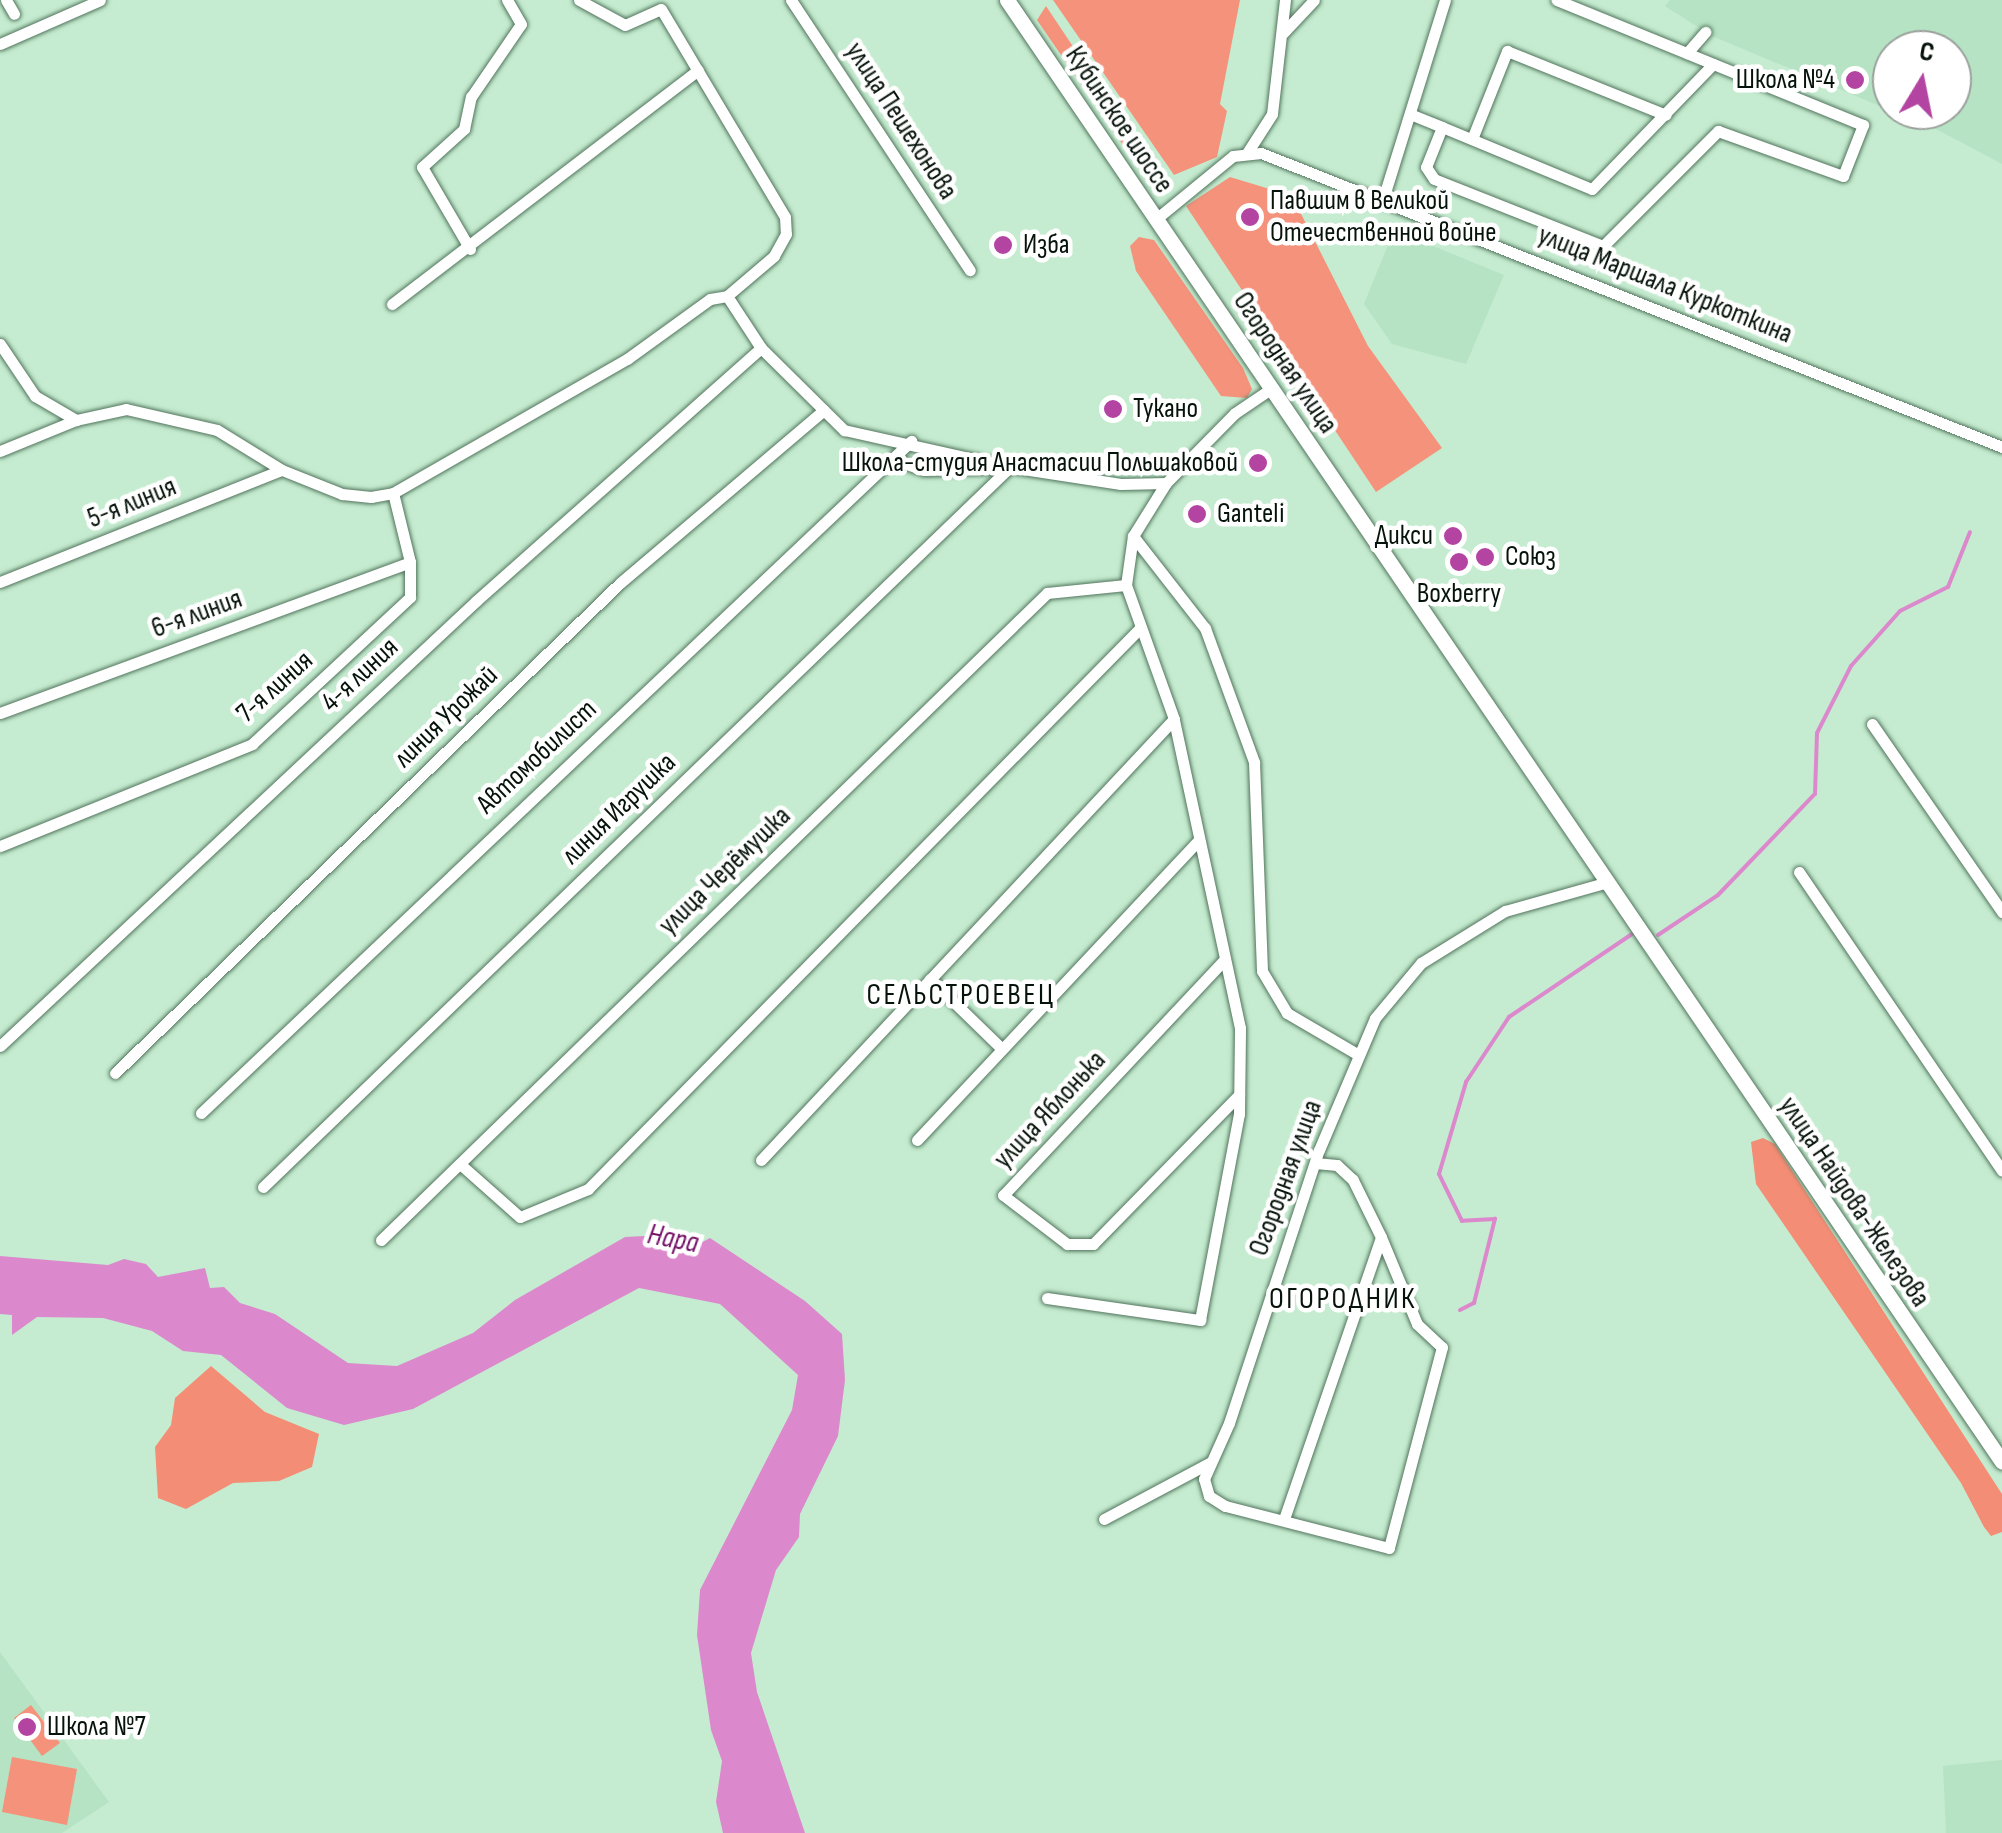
<!DOCTYPE html>
<html>
<head>
<meta charset="utf-8">
<style>
  body { margin:0 }
  #map { position:relative; width:2002px; height:1833px; overflow:hidden; background:#c5ecd0; font-family:"Sofia Sans Condensed",sans-serif }
  div>[style] { position:absolute }
  .built>* { inset:0; background:#b5e3c3 }
  .green>* { inset:0; background:#f4927b }
  .forest>* { inset:0; background:#f48d75 }
  .water>* { inset:0; background:#db89cc }
  .stream>* { height:4px; margin:-2px; padding:0 2px; transform-origin:2px; border-radius:2px; background:#db89cc }
  .roads { filter:drop-shadow(0 0 2px #52755d) drop-shadow(0 0 2px #52755d) }
  .street>* { height:11px; margin:-5.5px; padding:0 5.5px; transform-origin:5.5px; border-radius:5.5px; background:#fff }
  .secondary>* { height:15px; margin:-7.5px; padding:0 7.5px; transform-origin:7.5px; border-radius:7.5px; background:#fff }
  .dots>* { width:28px; height:28px; translate:-50% -50%; box-sizing:border-box; border:5px solid #fff; border-radius:50% }
  span { translate:-50% -50%; white-space:nowrap; text-align:center; line-height:1.15; -webkit-text-stroke:9px #fff; paint-order:stroke }
  .poi-label { font-size:28px; color:#06130a }
  .right { translate:-100% -50%; text-align:right }
  .left { translate:0 -50%; text-align:left }
  .street-label { font-size:28px; color:#06130a }
  .neighbourhood-label { font-size:30px; color:#06130a; letter-spacing:2.5px }
  .water-label { font-size:30px; color:#741168; font-style:italic }
  .north { position:absolute; left:1872px; top:30px; width:100px; height:100px; box-sizing:border-box; background:#fff; border:2px solid #9ba19d; border-radius:50%; rotate:10deg; font-size:28px; font-weight:700; line-height:40px; text-align:center; color:#06130a }
  .north::after { content:''; display:block; margin:auto; width:35px; height:45px; background:#b344a2; clip-path:polygon(50% 0,100% 100%,50% 72%,0 100%) }
</style>
</head>
<body>
<div id="map">
  <div class="built">
    <div style="clip-path:polygon(evenodd,1670px 0,2002px 0,2002px 164px,1942px 132px,1712px 36px,1665px 6px,1670px 0,1892px 50px,1952px 50px,1952px 110px,1892px 110px,1892px 50px)"></div>
    <div style="clip-path:polygon(1394px 230px,1504px 275px,1466px 364px,1392px 344px,1364px 304px)"></div>
    <div style="clip-path:polygon(0 1652px,109px 1802px,62px 1833px,0 1833px)"></div>
    <div style="clip-path:polygon(2002px 1760px,2002px 1833px,1946px 1833px,1943px 1766px)"></div>
  </div>
  <div class="green">
    <div style="clip-path:polygon(1053px 0,1240px 0,1220px 104px,1227px 111px,1217px 157px,1174px 175px)"></div>
    <div style="clip-path:polygon(1046px 6px,1166px 186px,1143px 174px,1037px 20px)"></div>
    <div style="clip-path:polygon(1230px 177px,1292px 196px,1368px 346px,1442px 448px,1376px 492px,1186px 206px)"></div>
    <div style="clip-path:polygon(1139px 237px,1154px 240px,1243px 368px,1252px 389px,1247px 398px,1221px 396px,1136px 271px,1130px 246px)"></div>
    <div style="clip-path:polygon(31px 1705px,60px 1743px,42px 1756px,14px 1718px)"></div>
    <div style="clip-path:polygon(12px 1757px,77px 1769px,67px 1825px,2px 1812px)"></div>
  </div>
  <div class="forest">
    <div style="clip-path:polygon(1763px 1138px,1775px 1144px,2002px 1494px,2002px 1532px,1991px 1536px,1984px 1527px,1961px 1483px,1756px 1184px,1751px 1142px)"></div>
    <div style="clip-path:polygon(211px 1366px,265px 1412px,319px 1434px,312px 1467px,279px 1481px,233px 1483px,186px 1509px,158px 1498px,155px 1447px,171px 1425px,175px 1398px)"></div>
  </div>
  <div class="water">
    <div style="clip-path:polygon(664px 1235px,691px 1248px,710px 1238px,805px 1301px,842px 1334px,845px 1380px,838px 1436px,800px 1514px,799px 1537px,776px 1570px,751px 1653px,757px 1692px,805px 1833px,723px 1833px,716px 1802px,722px 1761px,711px 1730px,697px 1635px,700px 1590px,792px 1410px,798px 1375px,720px 1304px,639px 1288px,413px 1409px,344px 1425px,287px 1408px,221px 1355px,183px 1351px,152px 1331px,103px 1318px,37px 1317px,12px 1335px,12px 1315px,0 1314px,0 1256px,108px 1265px,124px 1259px,146px 1264px,158px 1277px,205px 1268px,210px 1288px,224px 1287px,240px 1303px,275px 1314px,348px 1363px,397px 1366px,473px 1333px,515px 1300px,625px 1237px)"></div>
  </div>
  <div class="stream">
    <div style="left:1658px;top:935px;width:72px;rotate:-33.7deg"></div>
    <div style="left:1718px;top:895px;width:140px;rotate:-46.2deg"></div>
    <div style="left:1815px;top:794px;width:61px;rotate:-88.1deg"></div>
    <div style="left:1817px;top:733px;width:75px;rotate:-63.1deg"></div>
    <div style="left:1851px;top:666px;width:74px;rotate:-48.3deg"></div>
    <div style="left:1900px;top:611px;width:54px;rotate:-26.6deg"></div>
    <div style="left:1948px;top:587px;width:59px;rotate:-68.2deg"></div>
    <div style="left:1460px;top:1310px;width:16px;rotate:-27deg"></div>
    <div style="left:1474px;top:1303px;width:87px;rotate:-76deg"></div>
    <div style="left:1495px;top:1219px;width:33px;rotate:177deg"></div>
    <div style="left:1462px;top:1221px;width:52px;rotate:-116.1deg"></div>
    <div style="left:1439px;top:1174px;width:96px;rotate:-73.6deg"></div>
    <div style="left:1466px;top:1082px;width:78px;rotate:-56.5deg"></div>
    <div style="left:1509px;top:1017px;width:148px;rotate:-34deg"></div>
  </div>
  <div class="roads">
    <div class="street">
      <div style="left:6px;top:0;width:16px;rotate:60deg"></div>
      <div style="left:579px;top:0;width:52px;rotate:28.5deg"></div>
      <div style="left:625px;top:25px;width:39px;rotate:-24deg"></div>
      <div style="left:661px;top:9px;width:242px;rotate:59.2deg"></div>
      <div style="left:785px;top:217px;width:17px;rotate:87deg"></div>
      <div style="left:786px;top:234px;width:25px;rotate:119deg"></div>
      <div style="left:774px;top:256px;width:62px;rotate:139.6deg"></div>
      <div style="left:791px;top:0;width:324px;rotate:56.5deg"></div>
      <div style="left:1283px;top:33px;width:45px;rotate:-46.8deg"></div>
      <div style="left:0;top:44px;width:109px;rotate:-23.7deg"></div>
      <div style="left:1687px;top:53px;width:28px;rotate:-49deg"></div>
      <div style="left:1410px;top:114px;width:35px;rotate:22deg"></div>
      <div style="left:1442px;top:127px;width:43px;rotate:111.8deg"></div>
      <div style="left:1426px;top:167px;width:14px;rotate:56deg"></div>
      <div style="left:1434px;top:179px;width:182px;rotate:21.6deg"></div>
      <div style="left:1603px;top:246px;width:163px;rotate:-45deg"></div>
      <div style="left:1718px;top:131px;width:133px;rotate:19.8deg"></div>
      <div style="left:1843px;top:176px;width:55px;rotate:-68.6deg"></div>
      <div style="left:1863px;top:125px;width:331px;rotate:-157.8deg"></div>
      <div style="left:1442px;top:127px;width:162px;rotate:22.5deg"></div>
      <div style="left:1592px;top:189px;width:174px;rotate:-45.9deg"></div>
      <div style="left:1472px;top:139px;width:95px;rotate:-68.3deg"></div>
      <div style="left:1507px;top:51px;width:171px;rotate:21.9deg"></div>
      <div style="left:1247px;top:153px;width:46px;rotate:-57.3deg"></div>
      <div style="left:1272px;top:114px;width:115px;rotate:-83.5deg"></div>
      <div style="left:1383px;top:199px;width:208px;rotate:-72.7deg"></div>
      <div style="left:1156px;top:219px;width:99px;rotate:-39.3deg"></div>
      <div style="left:1233px;top:156px;width:28px;rotate:-6deg"></div>
      <div style="left:1261px;top:153px;width:797px;rotate:21.64deg"></div>
      <div style="left:470px;top:249px;width:95px;rotate:-120.3deg"></div>
      <div style="left:422px;top:167px;width:57px;rotate:-42.1deg"></div>
      <div style="left:464px;top:129px;width:33px;rotate:-78deg"></div>
      <div style="left:471px;top:97px;width:88px;rotate:-55.6deg"></div>
      <div style="left:521px;top:24px;width:28px;rotate:-120deg"></div>
      <div style="left:392px;top:304px;width:385px;rotate:-37.4deg"></div>
      <div style="left:0;top:344px;width:63px;rotate:56.1deg"></div>
      <div style="left:35px;top:396px;width:48px;rotate:30.3deg"></div>
      <div style="left:76px;top:420px;width:51px;rotate:-12.4deg"></div>
      <div style="left:126px;top:409px;width:93px;rotate:13deg"></div>
      <div style="left:217px;top:430px;width:76px;rotate:31.6deg"></div>
      <div style="left:282px;top:470px;width:65px;rotate:21.8deg"></div>
      <div style="left:342px;top:494px;width:29px;rotate:6deg"></div>
      <div style="left:371px;top:497px;width:22px;rotate:-10deg"></div>
      <div style="left:393px;top:493px;width:270px;rotate:-29.8deg"></div>
      <div style="left:627px;top:359px;width:102px;rotate:-35.9deg"></div>
      <div style="left:710px;top:299px;width:17px;rotate:-10deg"></div>
      <div style="left:727px;top:296px;width:62px;rotate:56.8deg"></div>
      <div style="left:761px;top:348px;width:117px;rotate:44.7deg"></div>
      <div style="left:844px;top:430px;width:170px;rotate:12.6deg"></div>
      <div style="left:1010px;top:467px;width:112px;rotate:8.7deg"></div>
      <div style="left:1121px;top:484px;width:45px;rotate:-1.3deg"></div>
      <div style="left:1166px;top:483px;width:98px;rotate:-45.4deg"></div>
      <div style="left:1235px;top:413px;width:45px;rotate:-34deg"></div>
      <div style="left:0;top:451px;width:82px;rotate:-22.2deg"></div>
      <div style="left:892px;top:459px;width:34px;rotate:19deg"></div>
      <div style="left:924px;top:470px;width:71px;rotate:-1.6deg"></div>
      <div style="left:1133px;top:536px;width:117px;rotate:52deg"></div>
      <div style="left:1205px;top:628px;width:143px;rotate:69.9deg"></div>
      <div style="left:1254px;top:762px;width:209px;rotate:87.8deg"></div>
      <div style="left:1262px;top:971px;width:49px;rotate:59.2deg"></div>
      <div style="left:1287px;top:1013px;width:83px;rotate:30.3deg"></div>
      <div style="left:0;top:582px;width:303px;rotate:-21.7deg"></div>
      <div style="left:0;top:713px;width:437px;rotate:-20.2deg"></div>
      <div style="left:1872px;top:724px;width:229px;rotate:55.3deg"></div>
      <div style="left:0;top:846px;width:272px;rotate:-22deg"></div>
      <div style="left:252px;top:744px;width:216px;rotate:-42.9deg"></div>
      <div style="left:410px;top:597px;width:35px;rotate:-90deg"></div>
      <div style="left:410px;top:562px;width:71px;rotate:-103.8deg"></div>
      <div style="left:1799px;top:872px;width:361px;rotate:55.8deg"></div>
      <div style="left:1225px;top:959px;width:324px;rotate:133.2deg"></div>
      <div style="left:1003px;top:1195px;width:81px;rotate:37.4deg"></div>
      <div style="left:1067px;top:1244px;width:26px"></div>
      <div style="left:1093px;top:1244px;width:209px;rotate:-45.6deg"></div>
      <div style="left:930px;top:979px;width:100px;rotate:44.2deg"></div>
      <div style="left:0;top:1046px;width:652px;rotate:-43.07deg"></div>
      <div style="left:476px;top:601px;width:381px;rotate:-41.6deg"></div>
      <div style="left:115px;top:1073px;width:704px;rotate:-44.14deg"></div>
      <div style="left:620px;top:583px;width:267px;rotate:-40.3deg"></div>
      <div style="left:201px;top:1113px;width:978px;rotate:-43.42deg"></div>
      <div style="left:917px;top:1140px;width:412px;rotate:-46.8deg"></div>
      <div style="left:761px;top:1160px;width:604px;rotate:-46.88deg"></div>
      <div style="left:460px;top:1164px;width:80px;rotate:41.5deg"></div>
      <div style="left:520px;top:1217px;width:74px;rotate:-22.4deg"></div>
      <div style="left:588px;top:1189px;width:788px;rotate:-45.46deg"></div>
      <div style="left:263px;top:1187px;width:1038px;rotate:-43.95deg"></div>
      <div style="left:1381px;top:1237px;width:94px;rotate:67.5deg"></div>
      <div style="left:1417px;top:1324px;width:34px;rotate:43deg"></div>
      <div style="left:1442px;top:1347px;width:208px;rotate:104.8deg"></div>
      <div style="left:1389px;top:1548px;width:169px;rotate:-165.6deg"></div>
      <div style="left:1225px;top:1506px;width:19px;rotate:-148deg"></div>
      <div style="left:1209px;top:1496px;width:18px;rotate:-106deg"></div>
      <div style="left:1204px;top:1479px;width:61px;rotate:-65.9deg"></div>
      <div style="left:1229px;top:1423px;width:287px;rotate:-71.8deg"></div>
      <div style="left:1319px;top:1150px;width:143px;rotate:-67deg"></div>
      <div style="left:1375px;top:1018px;width:72px;rotate:-50.1deg"></div>
      <div style="left:1421px;top:963px;width:99px;rotate:-31.8deg"></div>
      <div style="left:1505px;top:911px;width:107px;rotate:-15.7deg"></div>
      <div style="left:381px;top:1240px;width:929px;rotate:-44.17deg"></div>
      <div style="left:1047px;top:593px;width:79px;rotate:-5.8deg"></div>
      <div style="left:1047px;top:1298px;width:155px;rotate:8.2deg"></div>
      <div style="left:1200px;top:1320px;width:210px;rotate:-79.3deg"></div>
      <div style="left:1239px;top:1114px;width:86px;rotate:-89.3deg"></div>
      <div style="left:1240px;top:1028px;width:316px;rotate:-102.1deg"></div>
      <div style="left:1174px;top:719px;width:142px;rotate:-109.7deg"></div>
      <div style="left:1126px;top:585px;width:49px;rotate:-81.9deg"></div>
      <div style="left:1133px;top:536px;width:62px;rotate:-58.1deg"></div>
      <div style="left:1104px;top:1519px;width:121px;rotate:-28deg"></div>
      <div style="left:1284px;top:1519px;width:298px;rotate:-71deg"></div>
      <div style="left:1381px;top:1237px;width:64px;rotate:-116.2deg"></div>
      <div style="left:1353px;top:1180px;width:22px;rotate:-137deg"></div>
      <div style="left:1337px;top:1165px;width:22px;rotate:-175deg"></div>
    </div>
    <div class="secondary">
      <div style="left:1007px;top:0;width:1768px;rotate:55.76deg"></div>
    </div>
  </div>
  <div class="dots">
    <div style="left:1855px;top:80px;background:#b344a2"></div>
    <div style="left:1250px;top:217px;background:#b344a2"></div>
    <div style="left:1003px;top:245px;background:#b344a2"></div>
    <div style="left:1113px;top:409px;background:#b344a2"></div>
    <div style="left:1258px;top:463px;background:#b344a2"></div>
    <div style="left:1197px;top:514px;background:#b344a2"></div>
    <div style="left:1453px;top:536px;background:#b344a2"></div>
    <div style="left:1485px;top:557px;background:#b344a2"></div>
    <div style="left:1459px;top:562px;background:#b344a2"></div>
    <div style="left:27px;top:1727px;background:#b344a2"></div>
  </div>
  <div class="poi-label">
    <span class="right" style="left:1835px;top:80px">Школа №4</span>
    <span class="left" style="left:1270px;top:217px">Павшим в Великой<br>Отечественной войне</span>
    <span class="left" style="left:1023px;top:245px">Изба</span>
    <span class="left" style="left:1133px;top:409px">Тукано</span>
    <span class="right" style="left:1238px;top:463px">Школа-студия Анастасии Польшаковой</span>
    <span class="left" style="left:1217px;top:514px">Ganteli</span>
    <span class="right" style="left:1433px;top:536px">Дикси</span>
    <span class="left" style="left:1505px;top:557px">Союз</span>
    <span style="left:1459px;top:594px">Boxberry</span>
    <span class="left" style="left:47px;top:1727px">Школа №7</span>
  </div>
  <div class="street-label">
    <span style="left:1119px;top:120px;rotate:56deg">Кубинское шоссе</span>
    <span style="left:901px;top:121px;rotate:57deg">улица Пешехонова</span>
    <span style="left:1665px;top:285px;rotate:22deg">улица Маршала Куркоткина</span>
    <span style="left:1285px;top:363px;rotate:56deg">Огородная улица</span>
    <span style="left:132px;top:503px;rotate:-22deg">5-я линия</span>
    <span style="left:197px;top:614px;rotate:-20deg">6-я линия</span>
    <span style="left:360px;top:675px;rotate:-43deg">4-я линия</span>
    <span style="left:275px;top:687px;rotate:-42deg">7-я линия</span>
    <span style="left:446px;top:717px;rotate:-44deg">линия Урожай</span>
    <span style="left:537px;top:757px;rotate:-43deg">Автомобилист</span>
    <span style="left:619px;top:809px;rotate:-44deg">линия Игрушка</span>
    <span style="left:725px;top:871px;rotate:-44deg">улица Черёмушка</span>
    <span style="left:1050px;top:1110px;rotate:-47deg">улица Яблонька</span>
    <span style="left:1286px;top:1178px;rotate:-70deg">Огородная улица</span>
    <span style="left:1854px;top:1202px;rotate:56deg">улица Найдова-Железова</span>
  </div>
  <div class="neighbourhood-label">
    <span style="left:961px;top:995px">СЕЛЬСТРОЕВЕЦ</span>
    <span style="left:1343px;top:1299px">ОГОРОДНИК</span>
  </div>
  <div class="water-label">
    <span style="left:673px;top:1239px;rotate:11deg">Нара</span>
  </div>
  <div class="north">С</div>
</div>
</body>
</html>
